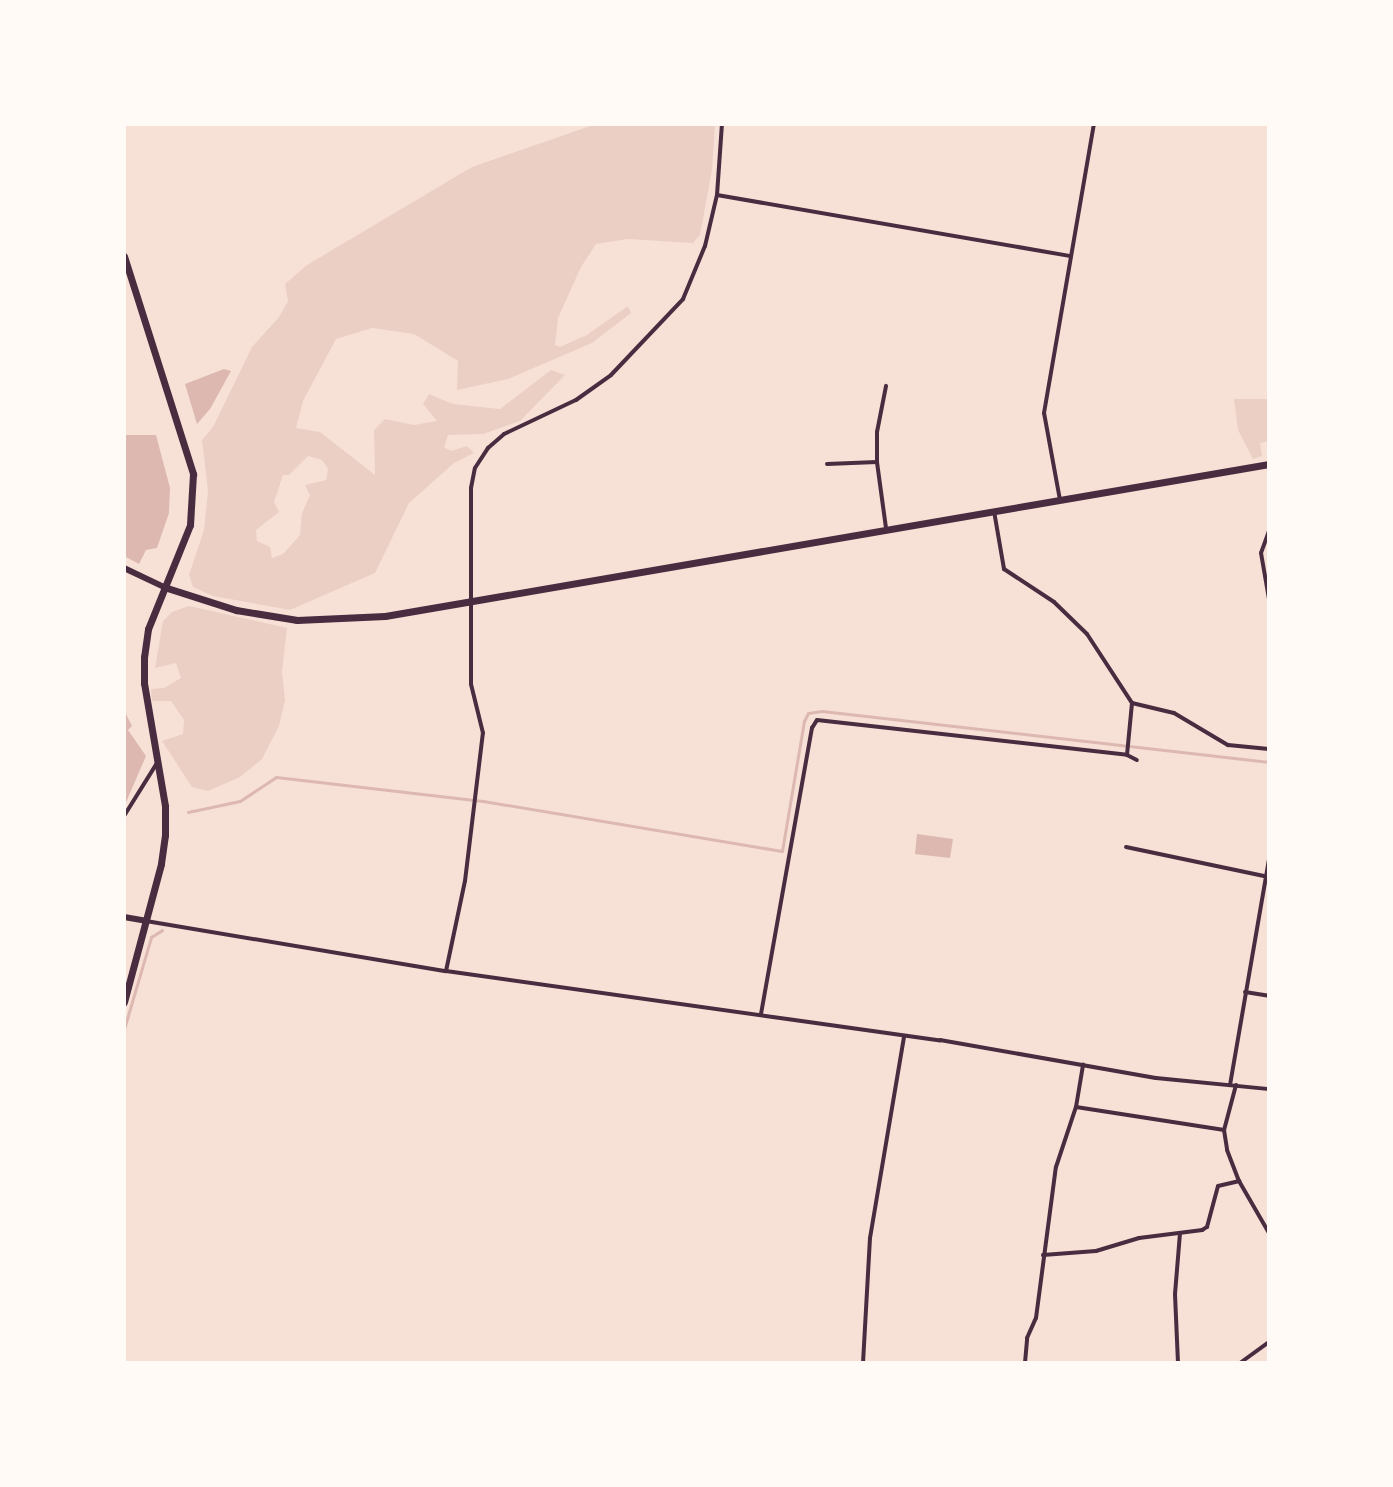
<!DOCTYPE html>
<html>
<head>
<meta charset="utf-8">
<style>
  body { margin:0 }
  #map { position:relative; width:1393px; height:1487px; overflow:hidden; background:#f7e1d7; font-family:Roboto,sans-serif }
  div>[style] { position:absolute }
  .green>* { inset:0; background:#ebcfc5 }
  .water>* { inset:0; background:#dcb8b0 }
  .stream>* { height:3px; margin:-1.5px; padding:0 1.5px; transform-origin:1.5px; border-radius:1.5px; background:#dcb8b0 }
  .minor>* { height:4px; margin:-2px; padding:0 2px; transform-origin:2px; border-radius:2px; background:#4a2c40 }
  .tertiary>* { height:6px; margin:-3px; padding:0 3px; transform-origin:3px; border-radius:3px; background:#4a2c40 }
  .secondary>* { height:6px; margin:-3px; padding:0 3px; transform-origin:3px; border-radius:3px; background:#4a2c40 }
  .primary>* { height:7px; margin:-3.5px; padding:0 3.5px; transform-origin:3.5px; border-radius:3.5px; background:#4a2c40 }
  span { translate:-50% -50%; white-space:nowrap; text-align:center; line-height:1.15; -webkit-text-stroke:8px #fffaf5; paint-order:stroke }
  .frame { position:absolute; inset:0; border:126px solid #fffaf5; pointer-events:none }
</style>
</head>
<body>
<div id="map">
  <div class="green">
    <div style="clip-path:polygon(evenodd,596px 124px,715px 124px,712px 170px,700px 235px,693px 243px,628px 239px,596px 244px,581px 267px,558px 318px,555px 345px,560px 347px,587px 335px,628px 306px,631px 313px,592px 343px,508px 379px,457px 390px,458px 361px,414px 334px,372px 328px,336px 339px,303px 401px,296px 428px,320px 432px,375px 475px,374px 430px,385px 419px,414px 425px,437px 421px,423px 404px,429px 394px,453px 404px,500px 409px,551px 370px,565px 375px,520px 421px,483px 434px,448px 435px,444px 447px,451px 451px,467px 446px,474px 453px,454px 463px,409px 503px,375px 573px,290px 610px,213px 596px,193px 587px,189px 575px,204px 530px,208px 491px,202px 440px,213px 427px,252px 347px,279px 317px,288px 301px,285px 284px,307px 265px,472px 167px,596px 124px,308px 456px,322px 460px,328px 469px,326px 480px,305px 485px,310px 495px,302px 513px,300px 535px,283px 554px,272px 558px,270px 547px,257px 541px,256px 530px,279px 512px,274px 502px,283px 475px,289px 475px,308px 456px)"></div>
    <div style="clip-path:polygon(1234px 399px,1269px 399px,1269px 441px,1260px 443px,1262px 456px,1253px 459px,1238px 430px)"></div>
    <div style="clip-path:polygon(189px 606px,287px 628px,282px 672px,285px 700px,279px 726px,262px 759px,240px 777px,208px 791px,192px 787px,162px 741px,183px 734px,184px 720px,171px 701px,152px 701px,151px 689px,164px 688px,181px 678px,176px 663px,155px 668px,163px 621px,172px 612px)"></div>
  </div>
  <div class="water">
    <div style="clip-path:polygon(224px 369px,231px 371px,210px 409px,197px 424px,185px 384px)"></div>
    <div style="clip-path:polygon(124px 435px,156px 435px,170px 488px,169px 513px,157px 548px,146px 550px,139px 564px,124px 556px)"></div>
    <div style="clip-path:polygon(124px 710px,132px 726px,128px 730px,146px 756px,124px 807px)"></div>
    <div style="clip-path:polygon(917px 834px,953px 839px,950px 858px,915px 854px)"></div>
  </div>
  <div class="stream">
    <div style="left:188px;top:812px;width:53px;rotate:-11.9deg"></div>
    <div style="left:240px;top:801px;width:43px;rotate:-33.7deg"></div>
    <div style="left:276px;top:777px;width:208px;rotate:6.6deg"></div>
    <div style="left:483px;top:801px;width:303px;rotate:9.5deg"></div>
    <div style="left:782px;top:851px;width:132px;rotate:-80.4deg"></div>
    <div style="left:804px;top:721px;width:9px;rotate:-63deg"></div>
    <div style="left:808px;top:713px;width:14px;rotate:-8deg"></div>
    <div style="left:822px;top:711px;width:450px;rotate:6.5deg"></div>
    <div style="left:124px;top:1029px;width:96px;rotate:-73.6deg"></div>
    <div style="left:151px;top:937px;width:13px;rotate:-32deg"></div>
  </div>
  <div class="minor">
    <div style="left:717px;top:195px;width:359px;rotate:9.8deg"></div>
    <div style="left:827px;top:464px;width:50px;rotate:-2.3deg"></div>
    <div style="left:1060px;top:500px;width:88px;rotate:-100.4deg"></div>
    <div style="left:1044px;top:413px;width:293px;rotate:-80.2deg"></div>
    <div style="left:994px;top:511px;width:59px;rotate:80.2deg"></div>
    <div style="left:1004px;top:569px;width:60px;rotate:33.4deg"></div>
    <div style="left:1054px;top:602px;width:46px;rotate:44.1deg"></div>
    <div style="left:1087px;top:634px;width:82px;rotate:56.9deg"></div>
    <div style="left:1132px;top:703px;width:43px;rotate:13.4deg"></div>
    <div style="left:1174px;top:713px;width:63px;rotate:30.7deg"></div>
    <div style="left:1228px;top:745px;width:41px;rotate:5.6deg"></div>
    <div style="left:886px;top:528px;width:67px;rotate:-97.8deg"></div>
    <div style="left:877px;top:462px;width:30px;rotate:-90deg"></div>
    <div style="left:877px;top:432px;width:47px;rotate:-78.9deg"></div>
    <div style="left:1269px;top:531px;width:23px;rotate:110deg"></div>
    <div style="left:1261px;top:553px;width:47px;rotate:80.1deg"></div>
    <div style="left:1132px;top:703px;width:52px;rotate:95.5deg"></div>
    <div style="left:1127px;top:755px;width:11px;rotate:27deg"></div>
    <div style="left:124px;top:816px;width:62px;rotate:-58.1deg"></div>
    <div style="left:1126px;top:847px;width:141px;rotate:11.9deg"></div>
    <div style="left:146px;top:921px;width:304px;rotate:9.5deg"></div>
    <div style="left:446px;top:971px;width:499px;rotate:8deg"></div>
    <div style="left:940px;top:1040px;width:219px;rotate:10deg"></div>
    <div style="left:1156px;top:1078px;width:114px;rotate:5.6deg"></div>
    <div style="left:446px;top:971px;width:92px;rotate:-78.1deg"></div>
    <div style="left:465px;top:881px;width:149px;rotate:-83.1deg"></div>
    <div style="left:483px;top:733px;width:50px;rotate:-103.8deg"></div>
    <div style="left:471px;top:684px;width:196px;rotate:-90deg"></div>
    <div style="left:471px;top:488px;width:20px;rotate:-79deg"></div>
    <div style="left:475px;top:468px;width:24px;rotate:-57deg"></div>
    <div style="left:488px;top:448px;width:21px;rotate:-41deg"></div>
    <div style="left:504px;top:434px;width:80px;rotate:-25.3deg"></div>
    <div style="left:576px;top:400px;width:43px;rotate:-35.5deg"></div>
    <div style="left:611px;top:375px;width:105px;rotate:-46.5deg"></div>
    <div style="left:683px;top:299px;width:57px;rotate:-67.5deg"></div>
    <div style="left:705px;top:246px;width:52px;rotate:-76.8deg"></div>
    <div style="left:717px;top:195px;width:71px;rotate:-86deg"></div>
    <div style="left:1245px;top:992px;width:24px;rotate:9deg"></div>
    <div style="left:761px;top:1014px;width:291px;rotate:-79.9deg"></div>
    <div style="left:812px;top:728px;width:9px;rotate:-58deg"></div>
    <div style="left:817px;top:720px;width:312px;rotate:6.4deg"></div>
    <div style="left:1230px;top:1085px;width:228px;rotate:-80.2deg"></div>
    <div style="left:1236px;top:1085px;width:47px;rotate:104.9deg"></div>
    <div style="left:1224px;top:1130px;width:20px;rotate:81deg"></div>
    <div style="left:1227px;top:1150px;width:33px;rotate:69deg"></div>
    <div style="left:1239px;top:1181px;width:60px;rotate:60deg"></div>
    <div style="left:1076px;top:1107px;width:150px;rotate:8.8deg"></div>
    <div style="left:1043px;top:1255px;width:53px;rotate:-4.3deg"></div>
    <div style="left:1096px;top:1251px;width:45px;rotate:-16.8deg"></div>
    <div style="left:1139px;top:1238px;width:64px;rotate:-7.2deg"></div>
    <div style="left:1202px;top:1230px;width:6px;rotate:-31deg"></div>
    <div style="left:1207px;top:1227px;width:42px;rotate:-75deg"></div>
    <div style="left:1218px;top:1186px;width:22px;rotate:-13deg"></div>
    <div style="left:863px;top:1363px;width:125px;rotate:-86.8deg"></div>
    <div style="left:870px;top:1238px;width:205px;rotate:-80.4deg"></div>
    <div style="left:1025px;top:1363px;width:25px;rotate:-85deg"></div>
    <div style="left:1027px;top:1338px;width:22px;rotate:-66deg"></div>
    <div style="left:1036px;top:1318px;width:152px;rotate:-82.5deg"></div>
    <div style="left:1056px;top:1167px;width:63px;rotate:-71.6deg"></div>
    <div style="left:1076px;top:1107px;width:43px;rotate:-80.5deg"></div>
    <div style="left:1178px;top:1363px;width:69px;rotate:-92.5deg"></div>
    <div style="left:1175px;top:1294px;width:61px;rotate:-85.3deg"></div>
    <div style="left:1240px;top:1363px;width:36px;rotate:-36deg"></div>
  </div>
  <div class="tertiary">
    <div style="left:124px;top:568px;width:44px;rotate:25.4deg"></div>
  </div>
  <div class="secondary">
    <div style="left:124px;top:917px;width:22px;rotate:10deg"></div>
  </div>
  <div class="primary">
    <div style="left:124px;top:256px;width:229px;rotate:72.4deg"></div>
    <div style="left:193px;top:474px;width:51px;rotate:93.4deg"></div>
    <div style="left:190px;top:525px;width:112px;rotate:112deg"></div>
    <div style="left:148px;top:629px;width:28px;rotate:98deg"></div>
    <div style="left:144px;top:657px;width:26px;rotate:90deg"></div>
    <div style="left:144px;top:683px;width:125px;rotate:80.3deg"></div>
    <div style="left:165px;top:806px;width:29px;rotate:90deg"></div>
    <div style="left:165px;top:835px;width:29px;rotate:98deg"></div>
    <div style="left:161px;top:864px;width:143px;rotate:105deg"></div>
    <div style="left:164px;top:587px;width:76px;rotate:17.7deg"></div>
    <div style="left:236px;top:610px;width:62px;rotate:9.3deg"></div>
    <div style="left:297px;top:620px;width:88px;rotate:-2.6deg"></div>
    <div style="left:385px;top:616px;width:897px;rotate:-9.76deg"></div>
  </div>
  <div class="frame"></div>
</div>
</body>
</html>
